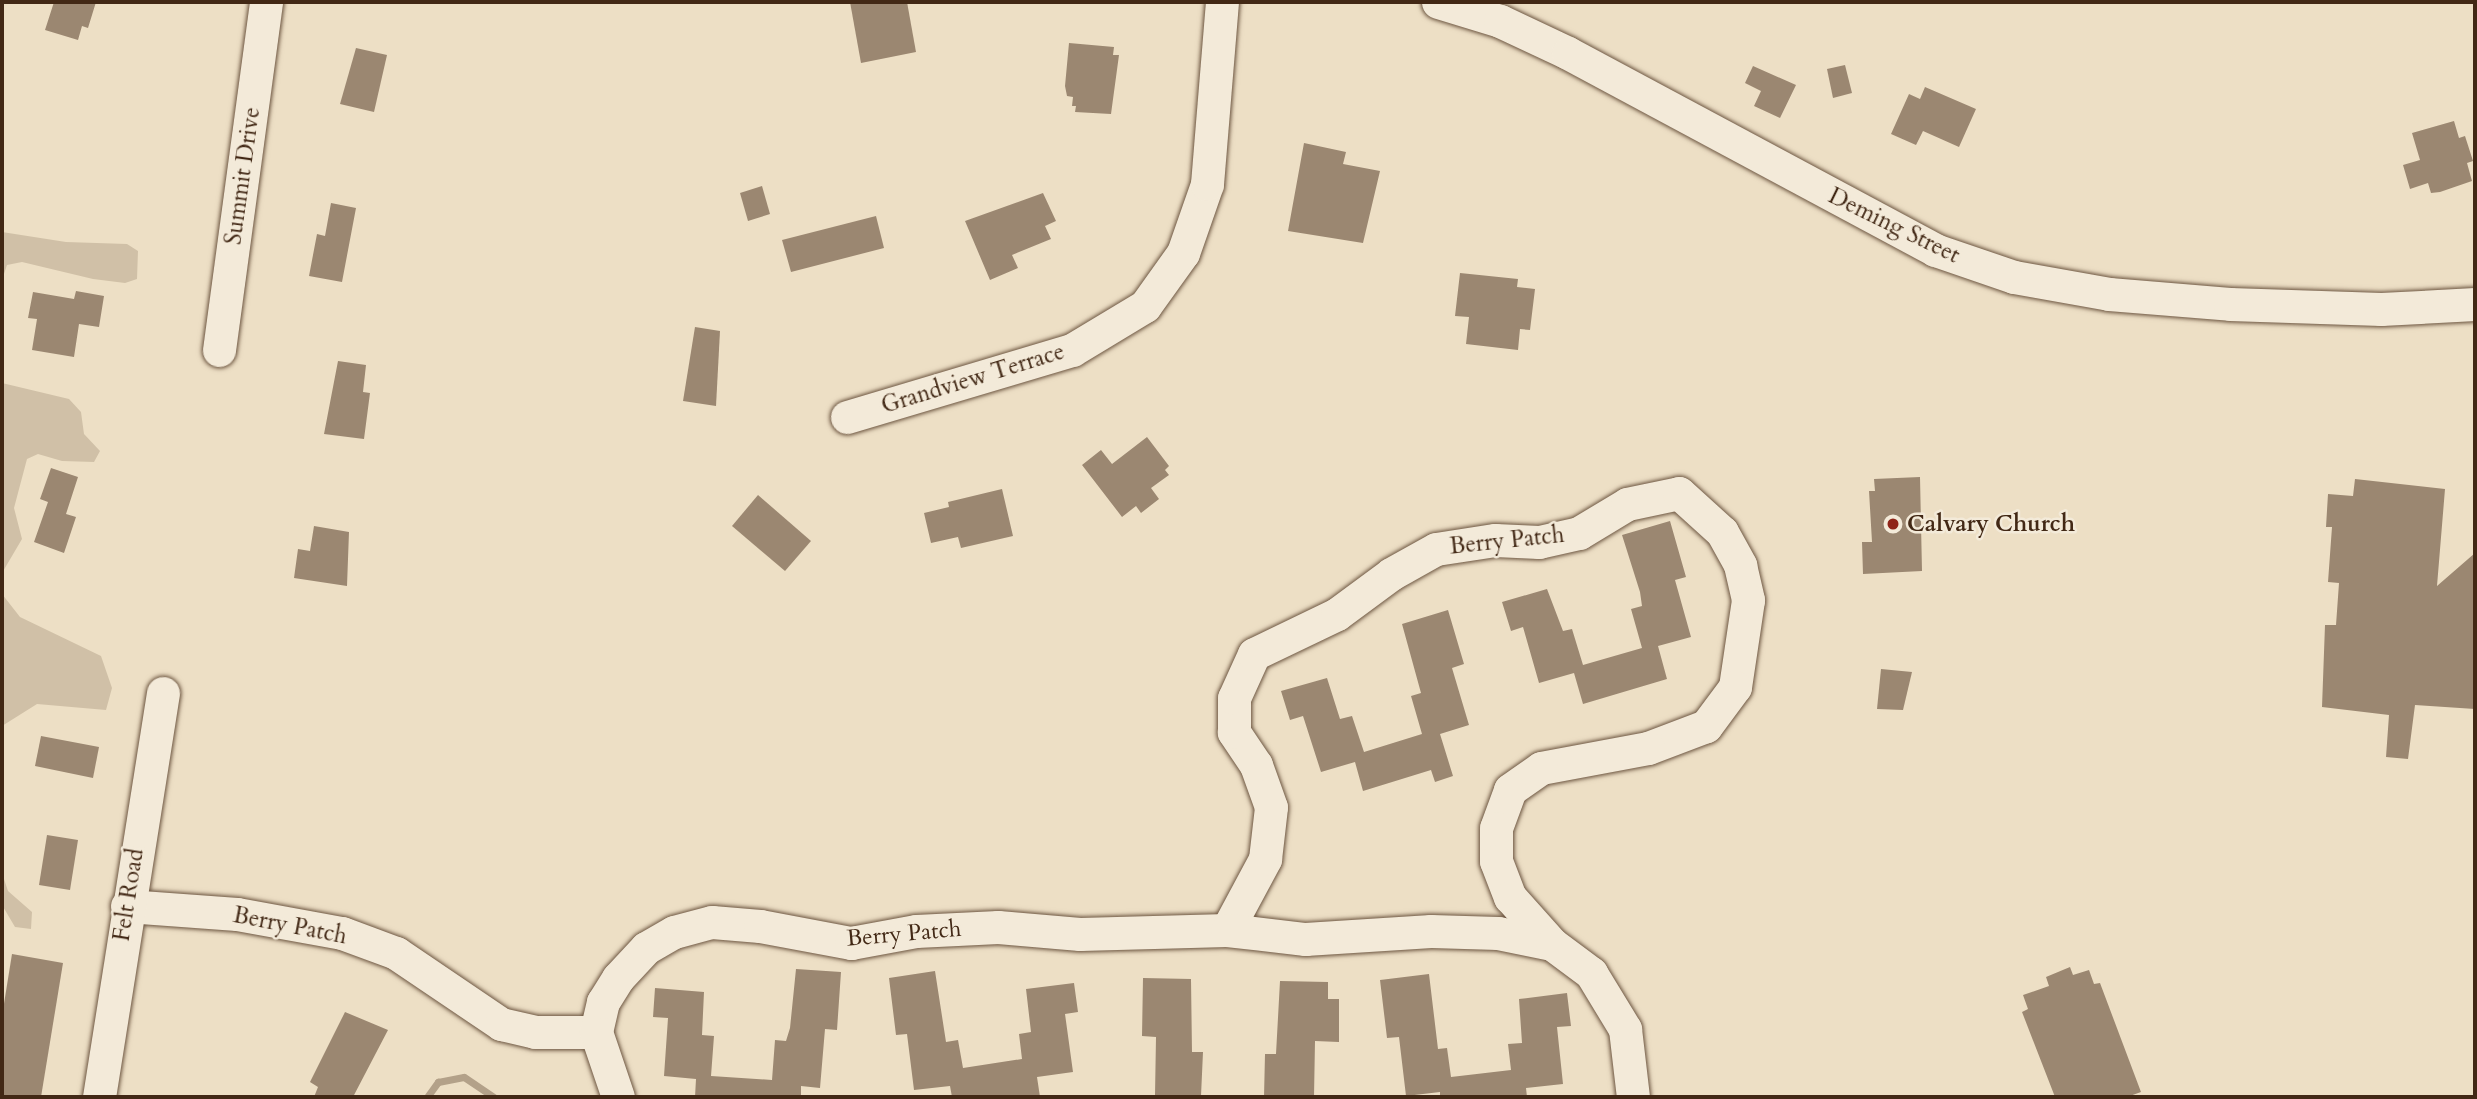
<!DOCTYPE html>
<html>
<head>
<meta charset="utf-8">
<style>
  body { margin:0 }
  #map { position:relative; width:2477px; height:1099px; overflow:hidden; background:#eddfc5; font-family:Cardo,serif }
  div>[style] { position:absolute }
  .green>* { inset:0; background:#d0c0a7 }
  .stream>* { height:7px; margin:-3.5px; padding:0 3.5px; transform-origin:3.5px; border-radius:3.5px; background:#b3a189 }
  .building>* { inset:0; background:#9b8771 }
  .roads { filter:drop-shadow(0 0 2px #6d5641) drop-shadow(0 0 2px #6d5641) }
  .minor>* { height:33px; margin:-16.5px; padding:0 16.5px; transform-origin:16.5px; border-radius:16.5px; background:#f3ead9 }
  .dots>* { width:19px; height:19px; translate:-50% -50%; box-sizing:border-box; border:4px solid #f3ead9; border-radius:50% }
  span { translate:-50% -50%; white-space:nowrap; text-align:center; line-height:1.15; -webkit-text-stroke:5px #f3ead9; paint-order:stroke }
  .street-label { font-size:23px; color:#422815 }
  .poi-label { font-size:23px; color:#422815; font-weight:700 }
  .left { translate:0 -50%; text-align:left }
  .frame { position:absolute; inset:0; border:4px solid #422815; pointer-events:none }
</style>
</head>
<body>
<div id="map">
  <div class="green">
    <div style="clip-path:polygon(2px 232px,66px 242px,127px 244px,138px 251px,137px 279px,125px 283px,93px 279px,22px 262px,7px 265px,2px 280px)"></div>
    <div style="clip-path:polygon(2px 383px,69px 399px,81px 412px,84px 434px,100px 451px,94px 462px,62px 461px,38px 454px,27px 459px,14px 508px,22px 539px,2px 573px)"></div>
    <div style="clip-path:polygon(2px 594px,20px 617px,101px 656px,112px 688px,106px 710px,37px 704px,2px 726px)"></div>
    <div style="clip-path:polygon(2px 873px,8px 891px,32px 912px,31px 929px,15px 927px,2px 905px)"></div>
  </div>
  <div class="stream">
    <div style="left:427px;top:1097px;width:19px;rotate:-54deg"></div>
    <div style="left:438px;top:1082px;width:26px;rotate:-11deg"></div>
    <div style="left:464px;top:1077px;width:36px;rotate:34deg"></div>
  </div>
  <div class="building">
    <div style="clip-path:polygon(54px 2px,96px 2px,88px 28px,82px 26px,78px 40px,45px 30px)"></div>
    <div style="clip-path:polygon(850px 2px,907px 2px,916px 52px,861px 63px)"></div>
    <div style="clip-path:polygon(1069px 43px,1114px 47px,1113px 55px,1119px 55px,1111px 114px,1075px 112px,1076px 106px,1072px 106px,1073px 97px,1067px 96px,1065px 86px)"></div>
    <div style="clip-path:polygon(356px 48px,387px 55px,374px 112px,340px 104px)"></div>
    <div style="clip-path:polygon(1845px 65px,1852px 93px,1833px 98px,1827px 69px)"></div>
    <div style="clip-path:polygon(1753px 66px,1796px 85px,1780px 118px,1754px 106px,1761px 91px,1745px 83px)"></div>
    <div style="clip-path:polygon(1925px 87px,1976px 109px,1959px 147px,1923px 131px,1916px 145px,1891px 134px,1909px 94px,1920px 99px)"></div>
    <div style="clip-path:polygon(2454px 121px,2459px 138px,2465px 136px,2473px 161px,2467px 163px,2472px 181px,2440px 192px,2431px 193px,2428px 183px,2410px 189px,2403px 165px,2420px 160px,2412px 133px)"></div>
    <div style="clip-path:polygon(1304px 143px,1346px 152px,1343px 164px,1380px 171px,1363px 243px,1288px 231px)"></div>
    <div style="clip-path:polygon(762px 186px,770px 214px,748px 221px,740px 193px)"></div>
    <div style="clip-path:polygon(1043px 193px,1056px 221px,1045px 226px,1051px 239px,1012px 255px,1018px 268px,990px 280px,965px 221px)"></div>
    <div style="clip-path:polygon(331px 203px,356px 208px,342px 282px,309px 276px,317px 234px,325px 236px)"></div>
    <div style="clip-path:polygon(876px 216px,884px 248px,791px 272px,782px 240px)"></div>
    <div style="clip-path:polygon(1460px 273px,1518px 279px,1517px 287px,1535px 289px,1530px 330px,1520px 329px,1518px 350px,1466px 344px,1469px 317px,1455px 316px)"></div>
    <div style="clip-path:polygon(76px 291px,104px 296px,99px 327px,79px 324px,74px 357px,32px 350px,37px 319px,28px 318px,33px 292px,74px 299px)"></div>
    <div style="clip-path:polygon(695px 327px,720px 331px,716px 406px,683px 401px)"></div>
    <div style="clip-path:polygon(338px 361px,366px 365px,363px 392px,370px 393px,364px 439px,324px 434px)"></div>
    <div style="clip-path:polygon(1147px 437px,1169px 466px,1165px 470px,1169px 475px,1151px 488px,1159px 499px,1141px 513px,1136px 506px,1122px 517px,1082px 465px,1101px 450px,1112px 464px)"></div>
    <div style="clip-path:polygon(51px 468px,78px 477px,66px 514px,76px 517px,64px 553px,34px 542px,48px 502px,40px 499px)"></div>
    <div style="clip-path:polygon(1920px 477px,1922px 571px,1863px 574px,1862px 542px,1872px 542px,1869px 491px,1875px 491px,1874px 479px)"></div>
    <div style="clip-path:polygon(2355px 479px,2445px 489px,2437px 586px,2475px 553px,2475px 709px,2415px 705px,2408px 759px,2386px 757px,2389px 715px,2322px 707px,2325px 625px,2336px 625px,2339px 583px,2328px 582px,2332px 527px,2326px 527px,2328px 494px,2353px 496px)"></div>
    <div style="clip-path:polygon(1002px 489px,1013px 536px,961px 548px,958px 537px,931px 543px,924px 513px,949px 507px,948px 502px)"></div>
    <div style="clip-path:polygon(758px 495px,811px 541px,785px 571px,732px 526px)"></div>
    <div style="clip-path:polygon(1670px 521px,1686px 577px,1675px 580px,1691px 637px,1658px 646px,1667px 679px,1583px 704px,1574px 673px,1539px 683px,1523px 627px,1511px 631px,1502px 602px,1547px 589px,1563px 631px,1572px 629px,1583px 665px,1642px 648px,1631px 609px,1642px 606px,1640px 592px,1622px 535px)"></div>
    <div style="clip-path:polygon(314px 526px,349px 532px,347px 586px,294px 578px,298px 549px,310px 551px)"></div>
    <div style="clip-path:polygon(1448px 610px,1464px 664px,1452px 668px,1469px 725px,1440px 734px,1453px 776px,1435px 782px,1431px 770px,1363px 791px,1355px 762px,1321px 772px,1303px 716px,1290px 720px,1281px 691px,1327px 678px,1340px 719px,1352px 716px,1364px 752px,1422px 734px,1411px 696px,1421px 693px,1402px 624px)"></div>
    <div style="clip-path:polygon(1881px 669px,1912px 672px,1903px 710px,1877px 709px)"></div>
    <div style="clip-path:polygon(41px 736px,99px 747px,93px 778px,35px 766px)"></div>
    <div style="clip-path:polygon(47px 835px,78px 840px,70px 890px,39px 885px)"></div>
    <div style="clip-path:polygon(12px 954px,63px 963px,41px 1097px,2px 1095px,2px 1016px)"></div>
    <div style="clip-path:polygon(2070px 967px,2073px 975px,2089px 970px,2094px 984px,2100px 983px,2141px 1092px,2127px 1097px,2055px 1097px,2022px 1012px,2028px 1009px,2023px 995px,2049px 986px,2046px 977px)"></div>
    <div style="clip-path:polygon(796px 969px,841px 972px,837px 1030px,825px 1029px,820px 1088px,801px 1086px,801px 1097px,695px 1097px,696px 1079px,664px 1076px,668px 1018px,653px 1017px,655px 988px,704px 992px,702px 1035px,714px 1036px,711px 1076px,772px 1080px,775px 1040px,786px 1041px,790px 1028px)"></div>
    <div style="clip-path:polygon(935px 971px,946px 1042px,958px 1040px,963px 1068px,1022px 1059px,1019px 1034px,1031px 1032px,1026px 989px,1074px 983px,1078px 1012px,1065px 1014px,1073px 1072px,1037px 1077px,1040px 1097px,952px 1097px,950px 1086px,914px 1090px,907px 1034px,896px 1035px,889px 978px)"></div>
    <div style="clip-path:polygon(1429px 974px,1438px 1049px,1447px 1048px,1451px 1077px,1511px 1070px,1508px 1044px,1522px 1043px,1519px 999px,1567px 993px,1571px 1026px,1557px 1027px,1563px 1084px,1526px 1088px,1527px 1097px,1440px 1097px,1440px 1092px,1406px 1096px,1399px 1037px,1387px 1038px,1380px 980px)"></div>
    <div style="clip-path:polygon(1143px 978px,1191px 979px,1192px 1052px,1203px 1052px,1201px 1096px,1155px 1095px,1156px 1037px,1142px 1036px)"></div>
    <div style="clip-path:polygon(1280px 981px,1328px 982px,1328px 999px,1339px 999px,1339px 1042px,1315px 1041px,1314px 1097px,1264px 1097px,1265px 1054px,1276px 1054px)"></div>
    <div style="clip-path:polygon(345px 1012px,388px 1030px,353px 1097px,314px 1097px,318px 1087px,310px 1082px)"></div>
  </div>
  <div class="roads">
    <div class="minor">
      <div style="left:1438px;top:2px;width:65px;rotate:17deg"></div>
      <div style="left:1500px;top:21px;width:75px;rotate:25.2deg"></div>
      <div style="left:1568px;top:53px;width:417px;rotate:28.2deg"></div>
      <div style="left:1935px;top:250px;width:83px;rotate:18.9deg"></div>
      <div style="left:2014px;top:277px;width:97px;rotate:10.1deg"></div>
      <div style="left:2109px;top:294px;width:121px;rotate:4.7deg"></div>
      <div style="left:2230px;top:304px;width:151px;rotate:1.9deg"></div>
      <div style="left:2381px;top:309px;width:94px;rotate:-3deg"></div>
      <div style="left:219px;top:350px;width:351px;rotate:-82.3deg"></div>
      <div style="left:847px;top:417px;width:235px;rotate:-16.6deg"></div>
      <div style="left:1072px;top:350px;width:85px;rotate:-31.1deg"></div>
      <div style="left:1145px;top:306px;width:65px;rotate:-54.4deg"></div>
      <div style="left:1183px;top:253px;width:73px;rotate:-70.8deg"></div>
      <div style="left:1207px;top:184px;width:183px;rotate:-85.3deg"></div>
      <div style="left:127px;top:906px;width:110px;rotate:4.2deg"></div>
      <div style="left:237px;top:914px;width:107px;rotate:10.3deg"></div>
      <div style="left:342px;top:933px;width:58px;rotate:20.3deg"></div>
      <div style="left:396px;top:953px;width:127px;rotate:34.1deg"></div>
      <div style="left:501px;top:1024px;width:35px;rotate:13deg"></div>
      <div style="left:535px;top:1032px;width:61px"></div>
      <div style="left:1227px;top:930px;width:81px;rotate:-61.8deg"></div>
      <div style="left:1265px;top:859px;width:52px;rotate:-83.4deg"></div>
      <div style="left:1271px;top:807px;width:45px;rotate:-109.7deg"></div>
      <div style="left:1256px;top:765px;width:40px;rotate:-124deg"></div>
      <div style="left:1234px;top:732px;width:34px;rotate:-90deg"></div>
      <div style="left:1234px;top:698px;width:48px;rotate:-65.6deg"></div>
      <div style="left:1254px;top:654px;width:92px;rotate:-25.7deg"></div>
      <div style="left:1337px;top:614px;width:67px;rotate:-36.5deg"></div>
      <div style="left:1391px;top:574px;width:51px;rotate:-29.1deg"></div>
      <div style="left:1436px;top:549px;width:60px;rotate:-8.7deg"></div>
      <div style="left:1495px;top:540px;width:44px;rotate:2.6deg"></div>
      <div style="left:1539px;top:542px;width:41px;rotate:-12.7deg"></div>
      <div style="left:1579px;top:533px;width:56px;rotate:-31.1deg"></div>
      <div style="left:1627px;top:504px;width:53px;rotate:-11.9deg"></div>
      <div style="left:1679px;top:493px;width:58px;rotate:42.2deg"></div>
      <div style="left:1722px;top:532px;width:38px;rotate:61deg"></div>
      <div style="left:1740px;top:565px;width:36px;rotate:77deg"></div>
      <div style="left:1748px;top:600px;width:88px;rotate:98.5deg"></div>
      <div style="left:1735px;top:687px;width:49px;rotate:126.6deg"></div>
      <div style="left:1706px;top:726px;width:62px;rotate:159.2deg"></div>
      <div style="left:1648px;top:748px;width:109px;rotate:169.4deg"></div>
      <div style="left:1541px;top:768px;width:38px;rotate:145deg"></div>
      <div style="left:1510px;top:790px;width:40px;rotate:110.2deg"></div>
      <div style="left:1496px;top:828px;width:33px;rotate:90deg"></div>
      <div style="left:1496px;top:861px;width:39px;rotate:69deg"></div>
      <div style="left:1510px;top:897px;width:63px;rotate:48.2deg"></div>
      <div style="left:99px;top:1097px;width:409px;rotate:-81deg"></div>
      <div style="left:618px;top:1097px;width:69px;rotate:-108.7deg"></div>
      <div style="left:596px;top:1032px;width:31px;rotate:-77deg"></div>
      <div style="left:603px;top:1002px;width:28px;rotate:-58deg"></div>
      <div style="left:618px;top:978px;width:41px;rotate:-47deg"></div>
      <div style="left:646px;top:948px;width:32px;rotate:-30deg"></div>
      <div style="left:674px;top:932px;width:39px;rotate:-15deg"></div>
      <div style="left:712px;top:922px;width:48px;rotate:4.8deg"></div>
      <div style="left:760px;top:926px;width:93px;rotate:10.6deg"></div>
      <div style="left:851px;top:943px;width:66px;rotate:-10.5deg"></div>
      <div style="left:916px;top:931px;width:82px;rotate:-2.8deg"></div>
      <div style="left:998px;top:927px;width:82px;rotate:4.9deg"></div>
      <div style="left:1080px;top:934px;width:147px;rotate:-1.6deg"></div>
      <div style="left:1227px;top:930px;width:79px;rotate:6.6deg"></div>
      <div style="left:1305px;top:939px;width:126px;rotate:-3.6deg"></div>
      <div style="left:1431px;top:931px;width:67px;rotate:1.7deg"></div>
      <div style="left:1498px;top:933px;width:55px;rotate:11.5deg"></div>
      <div style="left:1552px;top:944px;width:49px;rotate:36.6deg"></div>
      <div style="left:1591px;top:973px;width:66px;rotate:58.7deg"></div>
      <div style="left:1625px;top:1029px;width:68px;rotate:83.3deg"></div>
    </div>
  </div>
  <div class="dots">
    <div style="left:1893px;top:524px;background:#8f2418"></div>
  </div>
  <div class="street-label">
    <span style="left:243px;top:176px;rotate:-82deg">Summit Drive</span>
    <span style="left:1894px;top:226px;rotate:26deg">Deming Street</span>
    <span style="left:973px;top:379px;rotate:-17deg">Grandview Terrace</span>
    <span style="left:1507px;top:541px;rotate:-6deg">Berry Patch</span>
    <span style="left:129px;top:895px;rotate:-81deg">Felt Road</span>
    <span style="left:290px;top:926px;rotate:11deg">Berry Patch</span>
    <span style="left:904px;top:934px;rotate:-5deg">Berry Patch</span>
  </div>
  <div class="poi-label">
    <span class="left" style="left:1907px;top:524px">Calvary Church</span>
  </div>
  <div class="frame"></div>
</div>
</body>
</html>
